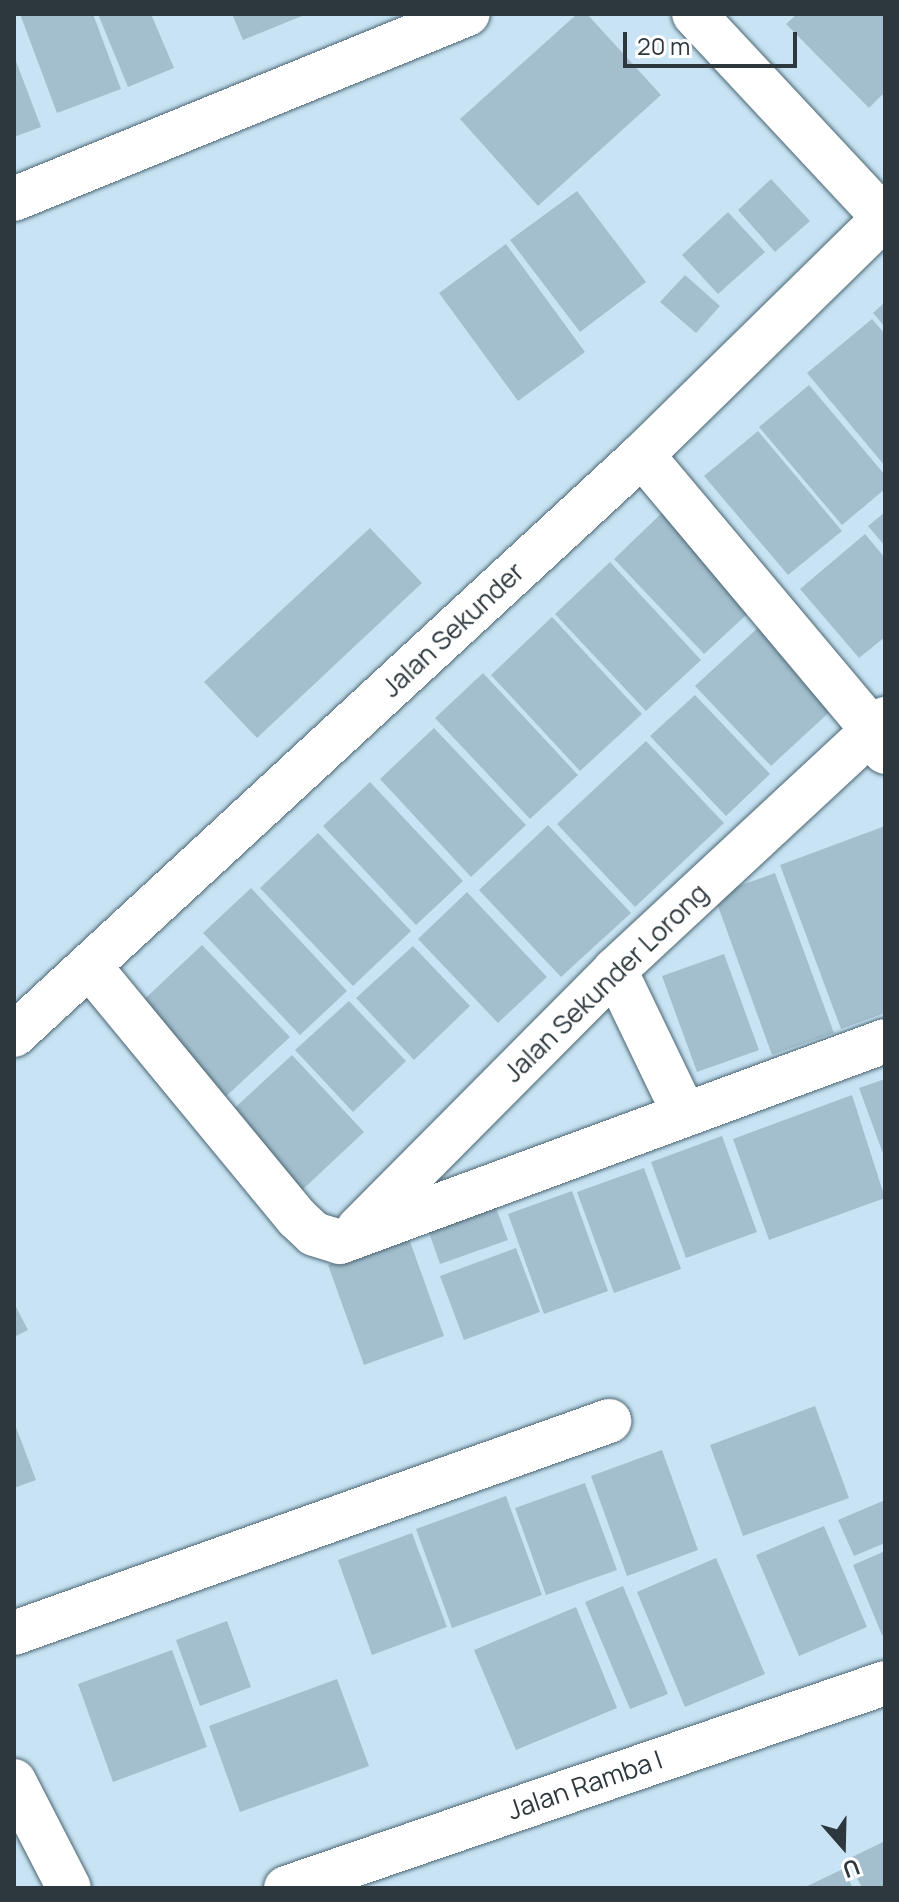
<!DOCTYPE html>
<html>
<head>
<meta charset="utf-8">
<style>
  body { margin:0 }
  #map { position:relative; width:899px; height:1902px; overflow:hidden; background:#c8e4f4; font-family:Manrope,sans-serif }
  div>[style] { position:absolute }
  .building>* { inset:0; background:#a3bfce }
  .roads { filter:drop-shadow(0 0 2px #4b6471) drop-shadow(0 0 2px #4b6471) }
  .minor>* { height:44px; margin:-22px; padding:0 22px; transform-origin:22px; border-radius:22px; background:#fff }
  span { translate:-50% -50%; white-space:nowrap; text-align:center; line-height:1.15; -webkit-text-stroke:6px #fff; paint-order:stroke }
  .street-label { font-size:26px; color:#2d383e }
  .frame { position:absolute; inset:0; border:16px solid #2d383e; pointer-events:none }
  .north { position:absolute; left:803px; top:1806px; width:80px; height:80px; -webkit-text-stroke:6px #fff; paint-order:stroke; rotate:160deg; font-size:22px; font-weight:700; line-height:32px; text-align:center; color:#2d383e }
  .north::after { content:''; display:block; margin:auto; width:28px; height:36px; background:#2d383e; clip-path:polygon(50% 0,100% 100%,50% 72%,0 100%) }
  .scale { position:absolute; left:623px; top:32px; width:174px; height:36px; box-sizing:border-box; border:4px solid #2d383e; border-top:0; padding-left:10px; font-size:24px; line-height:28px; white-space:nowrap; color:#2d383e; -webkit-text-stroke:6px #fff; paint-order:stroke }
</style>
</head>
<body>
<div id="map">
  <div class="building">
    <div style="clip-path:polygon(20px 14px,93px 14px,121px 89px,57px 113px)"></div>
    <div style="clip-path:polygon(98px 14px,151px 14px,174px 68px,128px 87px)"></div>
    <div style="clip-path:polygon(232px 14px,307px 14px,243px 40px)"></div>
    <div style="clip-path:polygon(577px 14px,587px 14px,661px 95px,538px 206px,460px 119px)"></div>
    <div style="clip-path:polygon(797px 14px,885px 14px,885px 92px,869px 108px,786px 24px)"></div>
    <div style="clip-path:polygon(14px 56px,41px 127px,14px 137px)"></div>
    <div style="clip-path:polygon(771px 179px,810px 221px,775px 252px,738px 210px)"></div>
    <div style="clip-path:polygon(577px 191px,646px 282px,580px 332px,510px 240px)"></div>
    <div style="clip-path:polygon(728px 212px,765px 252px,718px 294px,682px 255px)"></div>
    <div style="clip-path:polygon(506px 244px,585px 352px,518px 401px,439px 293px)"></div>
    <div style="clip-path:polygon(685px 275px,720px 306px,696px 333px,660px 302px)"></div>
    <div style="clip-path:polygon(885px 302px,885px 327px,873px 313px)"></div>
    <div style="clip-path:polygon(872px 319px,885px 334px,885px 466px,807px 373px)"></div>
    <div style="clip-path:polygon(809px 385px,885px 475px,885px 489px,842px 525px,759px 427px)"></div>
    <div style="clip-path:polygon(758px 431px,842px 531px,788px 575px,704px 476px)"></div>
    <div style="clip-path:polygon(665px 510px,756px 606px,704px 654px,614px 559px)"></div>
    <div style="clip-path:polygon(885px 512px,885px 546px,868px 526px)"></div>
    <div style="clip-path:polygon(370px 528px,422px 583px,257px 738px,204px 682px)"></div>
    <div style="clip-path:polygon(865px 534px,885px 558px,885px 637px,859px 658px,800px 589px)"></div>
    <div style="clip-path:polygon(610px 562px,701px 660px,646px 711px,555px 614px)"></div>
    <div style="clip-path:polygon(552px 617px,642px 714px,580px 771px,491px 675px)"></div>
    <div style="clip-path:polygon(761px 625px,836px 706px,771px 766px,695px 686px)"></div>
    <div style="clip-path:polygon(483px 673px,578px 775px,530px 819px,435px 718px)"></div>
    <div style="clip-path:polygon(695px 695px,770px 774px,726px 816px,650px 736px)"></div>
    <div style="clip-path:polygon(434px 728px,526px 825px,471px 877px,380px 779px)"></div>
    <div style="clip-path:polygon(646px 741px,724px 823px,635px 907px,557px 824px)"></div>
    <div style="clip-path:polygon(370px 782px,463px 881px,416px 925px,323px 826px)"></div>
    <div style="clip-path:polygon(548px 825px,631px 913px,561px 977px,479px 890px)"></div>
    <div style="clip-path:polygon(885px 826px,885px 1013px,841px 1029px,780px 865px)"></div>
    <div style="clip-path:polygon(318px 833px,411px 931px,353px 986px,260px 888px)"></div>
    <div style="clip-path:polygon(775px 873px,834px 1033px,772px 1055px,714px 895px)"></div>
    <div style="clip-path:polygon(251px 888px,347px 991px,300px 1035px,203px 933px)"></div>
    <div style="clip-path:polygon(467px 892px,547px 977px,498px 1023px,418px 939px)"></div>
    <div style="clip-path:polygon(202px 945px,290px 1037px,221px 1101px,134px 1009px)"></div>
    <div style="clip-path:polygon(413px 946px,470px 1006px,414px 1060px,356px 998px)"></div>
    <div style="clip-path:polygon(724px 954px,759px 1050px,697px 1072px,662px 976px)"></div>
    <div style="clip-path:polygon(349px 1001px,406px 1061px,353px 1112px,295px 1050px)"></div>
    <div style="clip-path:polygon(292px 1055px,364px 1132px,299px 1193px,226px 1116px)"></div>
    <div style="clip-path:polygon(885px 1079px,885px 1159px,859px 1088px)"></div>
    <div style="clip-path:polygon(852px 1095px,885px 1198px,769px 1240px,733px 1139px)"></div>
    <div style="clip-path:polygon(722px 1136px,757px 1232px,686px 1258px,651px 1162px)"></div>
    <div style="clip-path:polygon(644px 1168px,681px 1269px,614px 1293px,577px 1192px)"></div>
    <div style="clip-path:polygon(572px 1191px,608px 1291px,544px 1314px,508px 1214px)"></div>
    <div style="clip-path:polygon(493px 1200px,508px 1240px,440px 1264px,426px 1224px)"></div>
    <div style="clip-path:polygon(408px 1236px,444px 1336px,364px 1365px,328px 1265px)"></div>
    <div style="clip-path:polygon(516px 1248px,540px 1312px,464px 1340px,440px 1276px)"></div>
    <div style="clip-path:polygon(14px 1303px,28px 1330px,14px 1337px)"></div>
    <div style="clip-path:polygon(815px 1406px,849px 1498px,743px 1536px,710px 1445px)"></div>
    <div style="clip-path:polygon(14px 1422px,36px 1480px,14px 1488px)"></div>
    <div style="clip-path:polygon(662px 1450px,698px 1550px,627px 1576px,591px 1476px)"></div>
    <div style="clip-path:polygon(585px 1483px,617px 1570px,546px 1595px,515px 1508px)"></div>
    <div style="clip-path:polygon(506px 1496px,542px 1595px,452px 1628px,416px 1529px)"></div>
    <div style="clip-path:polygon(885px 1500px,885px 1543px,854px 1556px,838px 1520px)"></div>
    <div style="clip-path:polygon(824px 1526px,867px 1627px,799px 1656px,756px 1555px)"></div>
    <div style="clip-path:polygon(412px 1533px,447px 1627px,372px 1655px,338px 1560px)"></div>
    <div style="clip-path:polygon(885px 1551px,885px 1634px,882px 1635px,853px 1565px)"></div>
    <div style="clip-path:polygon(716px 1558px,765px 1674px,685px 1707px,637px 1592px)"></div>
    <div style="clip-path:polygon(623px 1586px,668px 1694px,630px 1709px,585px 1602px)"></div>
    <div style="clip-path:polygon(576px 1607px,617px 1708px,516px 1750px,474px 1650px)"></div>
    <div style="clip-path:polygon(227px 1621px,251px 1687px,200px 1706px,176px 1640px)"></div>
    <div style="clip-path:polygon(172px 1650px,207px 1747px,113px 1782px,78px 1684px)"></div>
    <div style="clip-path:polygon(337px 1679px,369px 1766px,240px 1812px,209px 1726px)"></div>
    <div style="clip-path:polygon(885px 1841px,885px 1888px,862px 1888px,848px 1859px)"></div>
    <div style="clip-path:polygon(843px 1869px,853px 1888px,803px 1888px)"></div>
  </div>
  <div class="roads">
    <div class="minor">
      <div style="left:694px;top:14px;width:279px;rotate:47deg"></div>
      <div style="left:14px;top:199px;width:490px;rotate:-22.2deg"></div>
      <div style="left:642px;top:455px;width:359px;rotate:50deg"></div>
      <div style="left:873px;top:730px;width:25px;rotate:61deg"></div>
      <div style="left:90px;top:967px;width:325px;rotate:50.5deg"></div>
      <div style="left:297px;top:1218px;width:23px;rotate:43deg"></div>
      <div style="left:314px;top:1234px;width:27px;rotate:17deg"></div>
      <div style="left:340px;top:1242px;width:581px;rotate:-20.24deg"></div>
      <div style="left:615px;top:970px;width:157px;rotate:64.3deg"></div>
      <div style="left:14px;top:1035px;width:855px;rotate:-42.72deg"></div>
      <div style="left:642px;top:455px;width:340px;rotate:-44.4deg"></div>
      <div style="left:358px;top:1229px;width:365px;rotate:-45.2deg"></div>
      <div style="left:615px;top:970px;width:369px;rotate:-42.9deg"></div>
      <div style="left:14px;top:1633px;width:632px;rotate:-19.61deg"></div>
      <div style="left:14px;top:1781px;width:120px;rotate:62.8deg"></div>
      <div style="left:286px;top:1888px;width:633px;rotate:-18.89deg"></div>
    </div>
  </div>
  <div class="street-label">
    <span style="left:453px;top:630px;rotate:-43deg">Jalan Sekunder</span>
    <span style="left:606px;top:983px;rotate:-44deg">Jalan Sekunder Lorong</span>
    <span style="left:585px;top:1785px;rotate:-19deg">Jalan Ramba I</span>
  </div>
  <div class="frame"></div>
  <div class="north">U</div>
  <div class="scale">20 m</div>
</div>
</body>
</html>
